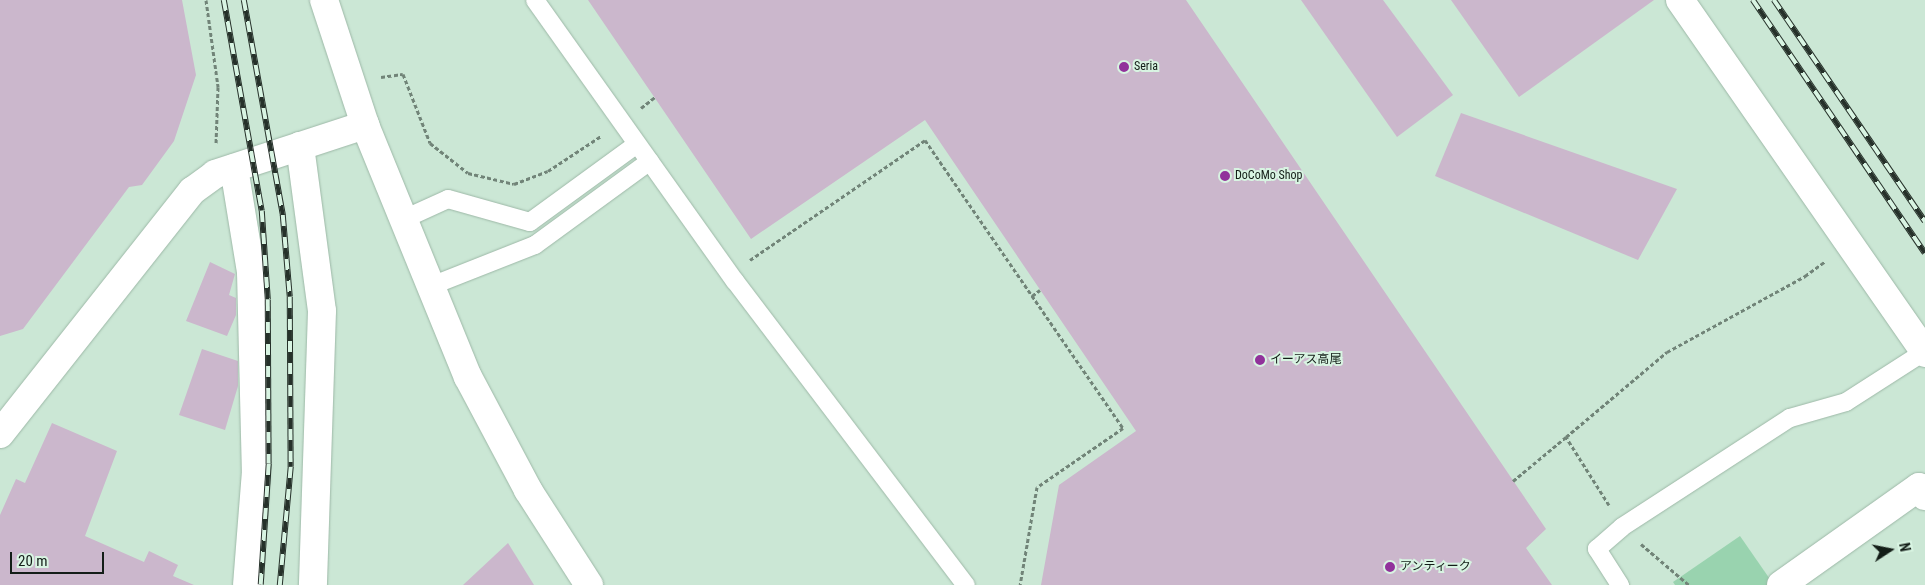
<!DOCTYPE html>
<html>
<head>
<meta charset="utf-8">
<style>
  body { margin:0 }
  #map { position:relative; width:1925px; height:585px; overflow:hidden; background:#cbe7d5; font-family:"Roboto Condensed","Noto Sans JP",sans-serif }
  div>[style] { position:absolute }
  .green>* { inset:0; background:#99d3af }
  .building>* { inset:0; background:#cbb7cc }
  .path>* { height:3px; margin-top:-1.5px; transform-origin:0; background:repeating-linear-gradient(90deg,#718478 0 4px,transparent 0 6.5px) }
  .roads { filter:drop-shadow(0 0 1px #9db8a7) drop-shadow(0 0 1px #9db8a7) }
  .service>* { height:18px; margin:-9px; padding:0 9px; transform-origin:9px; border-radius:9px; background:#fff }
  .minor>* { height:28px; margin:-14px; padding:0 14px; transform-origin:14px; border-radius:14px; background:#fff }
  .tertiary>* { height:28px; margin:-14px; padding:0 14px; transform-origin:14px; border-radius:14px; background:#fff }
  .rail>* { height:5.5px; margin-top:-2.75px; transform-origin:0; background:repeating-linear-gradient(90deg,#d8f4e2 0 11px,#26312a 0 22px); box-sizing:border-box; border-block:1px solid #26312a }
  .dots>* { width:14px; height:14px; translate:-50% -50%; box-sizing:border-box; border:2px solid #d8f4e2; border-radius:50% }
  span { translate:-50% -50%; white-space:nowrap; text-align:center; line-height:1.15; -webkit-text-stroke:4px #d8f4e2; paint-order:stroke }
  .poi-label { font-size:12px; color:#131d17 }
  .left { translate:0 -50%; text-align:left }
  .north { position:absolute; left:1865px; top:525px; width:50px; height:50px; -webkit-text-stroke:4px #d8f4e2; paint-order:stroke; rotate:79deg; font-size:14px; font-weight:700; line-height:20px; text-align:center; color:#131d17 }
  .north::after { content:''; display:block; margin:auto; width:18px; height:22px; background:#131d17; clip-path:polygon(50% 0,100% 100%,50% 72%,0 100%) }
  .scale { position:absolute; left:10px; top:552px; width:94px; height:22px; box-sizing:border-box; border:2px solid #131d17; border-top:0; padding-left:6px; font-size:15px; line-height:18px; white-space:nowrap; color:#131d17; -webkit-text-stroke:4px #d8f4e2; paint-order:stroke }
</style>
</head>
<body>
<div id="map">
  <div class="green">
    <div style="clip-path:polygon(1740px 536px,1774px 585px,1675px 585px,1673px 582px)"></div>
  </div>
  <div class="building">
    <div style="clip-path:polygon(0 0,182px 0,196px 75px,174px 141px,142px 185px,129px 187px,23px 329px,0 336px)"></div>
    <div style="clip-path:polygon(588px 0,1186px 0,1546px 529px,1526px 548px,1552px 585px,1041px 585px,1059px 485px,1136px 431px,925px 120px,751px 239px)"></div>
    <div style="clip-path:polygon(1301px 0,1383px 0,1453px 95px,1397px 137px)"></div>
    <div style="clip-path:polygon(1451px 0,1654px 0,1519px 97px)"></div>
    <div style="clip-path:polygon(1461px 113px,1677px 189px,1638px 260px,1435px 176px)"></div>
    <div style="clip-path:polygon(210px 262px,235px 274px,229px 295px,236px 298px,236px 315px,227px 336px,186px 321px)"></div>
    <div style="clip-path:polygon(202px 349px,238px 361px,238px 386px,225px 430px,179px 415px)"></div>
    <div style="clip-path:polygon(52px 423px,117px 451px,85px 536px,144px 562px,149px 551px,178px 565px,173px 576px,194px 585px,0 585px,0 515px,16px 479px,25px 483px)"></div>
    <div style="clip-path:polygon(508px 543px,534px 585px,463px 585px)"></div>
  </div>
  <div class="path">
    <div style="left:206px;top:0;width:88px;rotate:82.1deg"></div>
    <div style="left:218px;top:87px;width:56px;rotate:92deg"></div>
    <div style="left:381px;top:77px;width:22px;rotate:-8deg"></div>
    <div style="left:403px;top:74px;width:74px;rotate:68.6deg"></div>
    <div style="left:430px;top:143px;width:48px;rotate:38.3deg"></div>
    <div style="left:468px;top:173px;width:47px;rotate:13.4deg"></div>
    <div style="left:514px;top:184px;width:36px;rotate:-21deg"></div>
    <div style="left:548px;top:171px;width:64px;rotate:-33.4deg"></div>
    <div style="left:641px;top:108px;width:18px;rotate:-38deg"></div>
    <div style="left:750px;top:260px;width:212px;rotate:-34.4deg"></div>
    <div style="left:925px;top:140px;width:349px;rotate:55.5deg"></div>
    <div style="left:1123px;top:428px;width:104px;rotate:145.5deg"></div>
    <div style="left:1037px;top:487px;width:99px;rotate:99.8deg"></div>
    <div style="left:1032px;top:296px;width:10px;rotate:-37deg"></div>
    <div style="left:1513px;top:481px;width:69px;rotate:-39.7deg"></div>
    <div style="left:1609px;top:505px;width:80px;rotate:-122.3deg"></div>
    <div style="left:1566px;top:437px;width:132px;rotate:-40.1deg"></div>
    <div style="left:1667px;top:352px;width:158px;rotate:-28.8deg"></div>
    <div style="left:1805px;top:276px;width:24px;rotate:-36deg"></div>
    <div style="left:1641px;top:544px;width:63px;rotate:40.5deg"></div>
  </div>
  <div class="roads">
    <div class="service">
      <div style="left:535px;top:0;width:345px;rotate:54.6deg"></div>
      <div style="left:735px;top:281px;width:382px;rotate:52.8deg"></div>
      <div style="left:404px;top:219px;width:48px;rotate:-24.4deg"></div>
      <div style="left:448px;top:199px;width:85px;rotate:15.7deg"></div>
      <div style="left:530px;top:222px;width:132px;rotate:-36.1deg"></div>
      <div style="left:431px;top:286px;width:112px;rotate:-21.5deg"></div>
      <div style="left:535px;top:245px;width:142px;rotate:-36.1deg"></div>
      <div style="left:1620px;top:585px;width:43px;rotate:-122.6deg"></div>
      <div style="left:1597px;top:549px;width:33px;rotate:-41deg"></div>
      <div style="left:1622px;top:527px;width:200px;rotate:-33deg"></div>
      <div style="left:1790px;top:418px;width:58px;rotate:-15.9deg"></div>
      <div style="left:1846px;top:402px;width:93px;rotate:-32.7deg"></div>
    </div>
    <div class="minor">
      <div style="left:1680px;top:0;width:430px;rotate:55.2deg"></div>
      <div style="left:300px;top:146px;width:166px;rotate:82.4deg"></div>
      <div style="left:322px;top:311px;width:274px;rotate:91.9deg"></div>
      <div style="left:234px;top:168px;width:105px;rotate:80.7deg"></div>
      <div style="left:251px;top:272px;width:199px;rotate:88.6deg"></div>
      <div style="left:256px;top:471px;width:114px;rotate:94.5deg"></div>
      <div style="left:0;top:434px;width:310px;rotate:-51.7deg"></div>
      <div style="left:192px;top:191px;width:29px;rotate:-36deg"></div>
      <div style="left:215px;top:174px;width:158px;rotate:-18.1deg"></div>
      <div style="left:1781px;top:585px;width:169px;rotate:-35.4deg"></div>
      <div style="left:1919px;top:487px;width:11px;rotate:56deg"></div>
    </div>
    <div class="tertiary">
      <div style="left:324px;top:0;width:132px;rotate:71.8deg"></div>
      <div style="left:365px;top:125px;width:272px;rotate:67.8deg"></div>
      <div style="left:468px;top:377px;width:128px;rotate:62deg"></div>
      <div style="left:528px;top:490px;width:113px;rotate:57.3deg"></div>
    </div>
  </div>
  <div class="rail">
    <div style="left:224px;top:0;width:214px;rotate:79.8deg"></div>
    <div style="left:262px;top:211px;width:89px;rotate:86.1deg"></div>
    <div style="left:268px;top:300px;width:164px;rotate:89.7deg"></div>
    <div style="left:269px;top:464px;width:121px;rotate:93.8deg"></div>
    <div style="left:244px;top:0;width:219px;rotate:79.7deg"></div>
    <div style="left:283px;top:215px;width:82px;rotate:85.1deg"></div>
    <div style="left:290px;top:297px;width:170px;rotate:89.7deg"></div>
    <div style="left:291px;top:467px;width:119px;rotate:95.3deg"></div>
    <div style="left:1753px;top:0;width:306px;rotate:55.8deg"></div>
    <div style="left:1774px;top:0;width:268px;rotate:55.7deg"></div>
  </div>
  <div class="dots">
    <div style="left:1124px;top:67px;background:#91329b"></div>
    <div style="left:1225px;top:176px;background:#91329b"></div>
    <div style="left:1260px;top:360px;background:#91329b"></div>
    <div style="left:1390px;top:567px;background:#91329b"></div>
  </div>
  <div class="poi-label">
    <span class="left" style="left:1134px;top:67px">Seria</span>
    <span class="left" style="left:1235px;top:176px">DoCoMo Shop</span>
    <span class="left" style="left:1270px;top:360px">イーアス高尾</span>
    <span class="left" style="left:1400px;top:567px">アンティーク</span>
  </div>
  <div class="north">N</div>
  <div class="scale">20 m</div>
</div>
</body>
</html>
